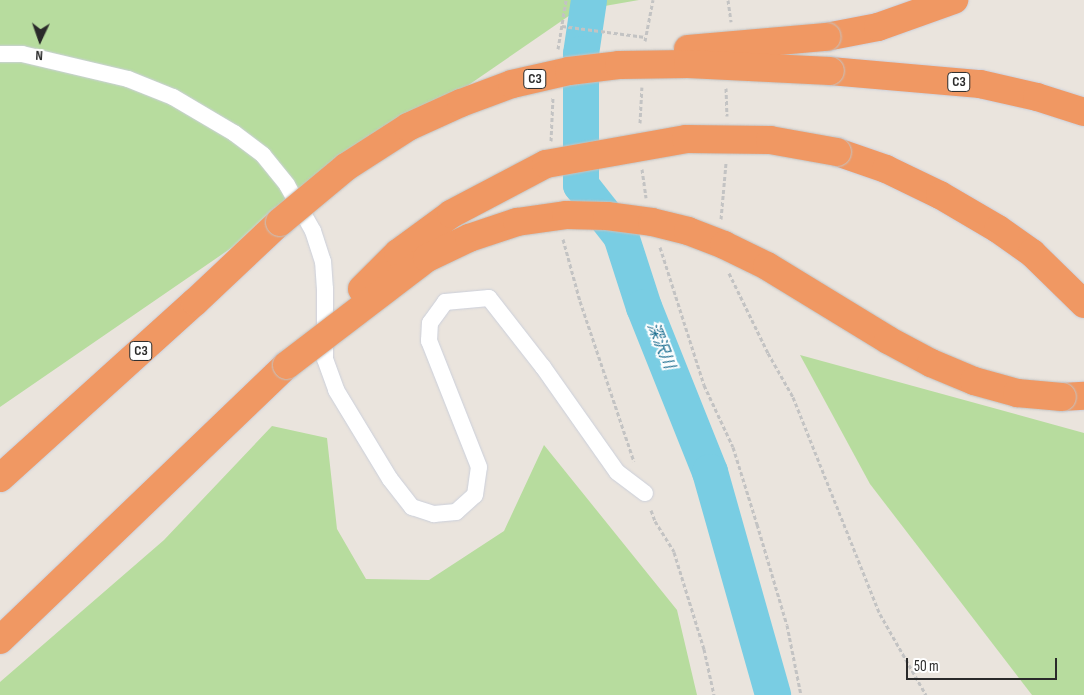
<!DOCTYPE html>
<html>
<head>
<meta charset="utf-8">
<style>
  body { margin:0 }
  #map { position:relative; width:1084px; height:695px; overflow:hidden; background:#eae4dd; font-family:"Sofia Sans Condensed","Noto Sans JP",sans-serif }
  div>[style] { position:absolute }
  .green>* { inset:0; background:#b7dc9e }
  .river>* { height:36px; margin:-18px; padding:0 18px; transform-origin:18px; border-radius:18px; background:#79cde3 }
  .path>* { height:3px; margin-top:-1.5px; transform-origin:0; background:repeating-linear-gradient(90deg,#c3c3c3 0 4px,transparent 0 6.5px) }
  .roads { filter:drop-shadow(0 0 1px #cbcfda) drop-shadow(0 0 1px #cbcfda) }
  .minor>* { height:16px; margin:-8px; padding:0 8px; transform-origin:8px; border-radius:8px; background:#fff }
  .motorway>* { height:28px; margin:-14px; padding:0 14px; transform-origin:14px; border-radius:14px; background:#f09863 }
  .bridges { filter:drop-shadow(0 0 1px #c3c3c3) drop-shadow(0 0 1px #c3c3c3) }
  .motorway-bridge>* { height:28px; margin:-14px; padding:0 14px; transform-origin:14px; border-radius:14px; background:#f09863 }
  span { translate:-50% -50%; white-space:nowrap; text-align:center; line-height:1.15; -webkit-text-stroke:4px #fff; paint-order:stroke }
  .shield-label span { padding:1px 4px; background:#fff; border:1px solid; border-radius:4px; -webkit-text-stroke-width:0 }
  .shield-label { font-size:14px; color:#2a2a2a; font-weight:700 }
  .water-label { font-size:16px; color:#196c8e; font-style:italic }
  .north { position:absolute; left:15px; top:15px; width:50px; height:50px; -webkit-text-stroke:4px #fff; paint-order:stroke; rotate:183deg; font-size:14px; font-weight:700; line-height:20px; text-align:center; color:#2a2a2a }
  .north::after { content:''; display:block; margin:auto; width:18px; height:22px; background:#2a2a2a; clip-path:polygon(50% 0,100% 100%,50% 72%,0 100%) }
  .scale { position:absolute; left:906px; top:658px; width:151px; height:22px; box-sizing:border-box; border:2px solid #2a2a2a; border-top:0; padding-left:6px; font-size:15px; line-height:18px; white-space:nowrap; color:#2a2a2a; -webkit-text-stroke:4px #fff; paint-order:stroke }
</style>
</head>
<body>
<div id="map">
  <div class="green">
    <div style="clip-path:polygon(0 0,639px 0,576px 11px,0 407px)"></div>
    <div style="clip-path:polygon(800px 355px,1084px 433px,1084px 695px,1032px 695px,870px 484px)"></div>
    <div style="clip-path:polygon(272px 426px,327px 438px,337px 529px,366px 579px,429px 580px,504px 531px,544px 445px,677px 610px,697px 695px,0 695px,0 682px,164px 540px)"></div>
  </div>
  <div class="river">
    <div style="left:589px;top:0;width:55px;rotate:98.4deg"></div>
    <div style="left:581px;top:54px;width:131px;rotate:90deg"></div>
    <div style="left:581px;top:185px;width:65px;rotate:51.9deg"></div>
    <div style="left:621px;top:236px;width:75px;rotate:72.1deg"></div>
    <div style="left:644px;top:307px;width:178px;rotate:68.2deg"></div>
    <div style="left:710px;top:472px;width:232px;rotate:74.2deg"></div>
  </div>
  <div class="path">
    <div style="left:728px;top:0;width:22px;rotate:82deg"></div>
    <div style="left:562px;top:26px;width:84px;rotate:7.5deg"></div>
    <div style="left:645px;top:41px;width:42px;rotate:-79deg"></div>
    <div style="left:558px;top:49px;width:50px;rotate:-80.7deg"></div>
    <div style="left:726px;top:88px;width:28px;rotate:88deg"></div>
    <div style="left:640px;top:123px;width:36px;rotate:-87deg"></div>
    <div style="left:551px;top:141px;width:44px;rotate:-87.4deg"></div>
    <div style="left:642px;top:169px;width:29px;rotate:82deg"></div>
    <div style="left:721px;top:219px;width:56px;rotate:-84.9deg"></div>
    <div style="left:563px;top:239px;width:64px;rotate:74.7deg"></div>
    <div style="left:580px;top:301px;width:169px;rotate:71.4deg"></div>
    <div style="left:660px;top:247px;width:145px;rotate:72.3deg"></div>
    <div style="left:704px;top:385px;width:68px;rotate:64.9deg"></div>
    <div style="left:733px;top:447px;width:81px;rotate:72.7deg"></div>
    <div style="left:757px;top:524px;width:105px;rotate:73.5deg"></div>
    <div style="left:787px;top:625px;width:71px;rotate:78.7deg"></div>
    <div style="left:729px;top:273px;width:89px;rotate:64deg"></div>
    <div style="left:768px;top:353px;width:51px;rotate:60.4deg"></div>
    <div style="left:793px;top:397px;width:234px;rotate:68.2deg"></div>
    <div style="left:880px;top:614px;width:93px;rotate:60.4deg"></div>
    <div style="left:651px;top:510px;width:12px;rotate:70deg"></div>
    <div style="left:655px;top:521px;width:36px;rotate:58deg"></div>
    <div style="left:674px;top:552px;width:102px;rotate:72.8deg"></div>
    <div style="left:704px;top:649px;width:47px;rotate:77.7deg"></div>
  </div>
  <div class="roads">
    <div class="minor">
      <div style="left:0;top:54px;width:22px"></div>
      <div style="left:22px;top:54px;width:109px;rotate:13.3deg"></div>
      <div style="left:128px;top:79px;width:48px;rotate:21.8deg"></div>
      <div style="left:173px;top:97px;width:71px;rotate:30.5deg"></div>
      <div style="left:234px;top:133px;width:36px;rotate:37deg"></div>
      <div style="left:263px;top:155px;width:38px;rotate:51deg"></div>
      <div style="left:287px;top:185px;width:53px;rotate:60.5deg"></div>
      <div style="left:313px;top:231px;width:32px;rotate:72deg"></div>
      <div style="left:323px;top:261px;width:28px;rotate:86deg"></div>
      <div style="left:325px;top:289px;width:70px;rotate:90deg"></div>
      <div style="left:325px;top:359px;width:33px;rotate:70deg"></div>
      <div style="left:336px;top:390px;width:104px;rotate:58.8deg"></div>
      <div style="left:390px;top:479px;width:36px;rotate:52deg"></div>
      <div style="left:412px;top:507px;width:23px;rotate:18deg"></div>
      <div style="left:434px;top:514px;width:22px;rotate:-5deg"></div>
      <div style="left:456px;top:512px;width:25px;rotate:-42deg"></div>
      <div style="left:475px;top:495px;width:28px;rotate:-82deg"></div>
      <div style="left:479px;top:467px;width:136px;rotate:-111.6deg"></div>
      <div style="left:429px;top:341px;width:18px;rotate:-87deg"></div>
      <div style="left:430px;top:323px;width:26px;rotate:-54deg"></div>
      <div style="left:445px;top:302px;width:44px;rotate:-5.2deg"></div>
      <div style="left:489px;top:298px;width:88px;rotate:52deg"></div>
      <div style="left:543px;top:367px;width:128px;rotate:54.8deg"></div>
      <div style="left:617px;top:472px;width:35px;rotate:37deg"></div>
    </div>
    <div class="motorway">
      <div style="left:826px;top:37px;width:53px;rotate:-10.9deg"></div>
      <div style="left:878px;top:27px;width:81px;rotate:-19.6deg"></div>
      <div style="left:830px;top:71px;width:151px;rotate:5deg"></div>
      <div style="left:980px;top:84px;width:58px;rotate:12.8deg"></div>
      <div style="left:1037px;top:97px;width:49px;rotate:17.7deg"></div>
      <div style="left:837px;top:152px;width:52px;rotate:19.1deg"></div>
      <div style="left:886px;top:169px;width:60px;rotate:25.7deg"></div>
      <div style="left:940px;top:195px;width:67px;rotate:30.4deg"></div>
      <div style="left:998px;top:229px;width:42px;rotate:35.2deg"></div>
      <div style="left:1032px;top:253px;width:73px;rotate:44.4deg"></div>
      <div style="left:1062px;top:397px;width:22px;rotate:-3deg"></div>
      <div style="left:0;top:478px;width:263px;rotate:-42.1deg"></div>
      <div style="left:195px;top:302px;width:117px;rotate:-43.3deg"></div>
      <div style="left:0;top:640px;width:397px;rotate:-43.8deg"></div>
    </div>
  </div>
  <div class="bridges">
    <div class="motorway-bridge">
      <div style="left:688px;top:49px;width:139px;rotate:-5deg"></div>
      <div style="left:280px;top:222px;width:86px;rotate:-39.8deg"></div>
      <div style="left:346px;top:167px;width:74px;rotate:-32.8deg"></div>
      <div style="left:408px;top:127px;width:58px;rotate:-24.4deg"></div>
      <div style="left:461px;top:103px;width:54px;rotate:-20.4deg"></div>
      <div style="left:512px;top:84px;width:58px;rotate:-12.8deg"></div>
      <div style="left:569px;top:71px;width:50px;rotate:-6.8deg"></div>
      <div style="left:619px;top:65px;width:69px;rotate:-0.8deg"></div>
      <div style="left:688px;top:64px;width:142px;rotate:2.8deg"></div>
      <div style="left:362px;top:289px;width:51px;rotate:-45deg"></div>
      <div style="left:398px;top:253px;width:66px;rotate:-36.3deg"></div>
      <div style="left:451px;top:214px;width:107px;rotate:-27.8deg"></div>
      <div style="left:546px;top:164px;width:142px;rotate:-10.1deg"></div>
      <div style="left:686px;top:139px;width:84px;rotate:0.7deg"></div>
      <div style="left:770px;top:140px;width:68px;rotate:10.2deg"></div>
      <div style="left:287px;top:365px;width:176px;rotate:-37.4deg"></div>
      <div style="left:427px;top:258px;width:47px;rotate:-25.5deg"></div>
      <div style="left:469px;top:238px;width:51px;rotate:-18.4deg"></div>
      <div style="left:517px;top:222px;width:49px;rotate:-8.1deg"></div>
      <div style="left:566px;top:215px;width:41px;rotate:1.4deg"></div>
      <div style="left:607px;top:216px;width:45px;rotate:7.6deg"></div>
      <div style="left:652px;top:222px;width:37px;rotate:14deg"></div>
      <div style="left:688px;top:231px;width:39px;rotate:21deg"></div>
      <div style="left:724px;top:245px;width:48px;rotate:26deg"></div>
      <div style="left:767px;top:266px;width:142px;rotate:31.4deg"></div>
      <div style="left:888px;top:340px;width:49px;rotate:28.1deg"></div>
      <div style="left:931px;top:363px;width:47px;rotate:22.7deg"></div>
      <div style="left:974px;top:381px;width:45px;rotate:15.6deg"></div>
      <div style="left:1017px;top:393px;width:45px;rotate:5.1deg"></div>
    </div>
  </div>
  <div class="shield-label">
    <span style="left:535px;top:79px">C3</span>
    <span style="left:959px;top:82px">C3</span>
    <span style="left:141px;top:351px">C3</span>
  </div>
  <div class="water-label">
    <span style="left:660px;top:346px;rotate:68deg">深沢川</span>
  </div>
  <div class="north">N</div>
  <div class="scale">50 m</div>
</div>
</body>
</html>
